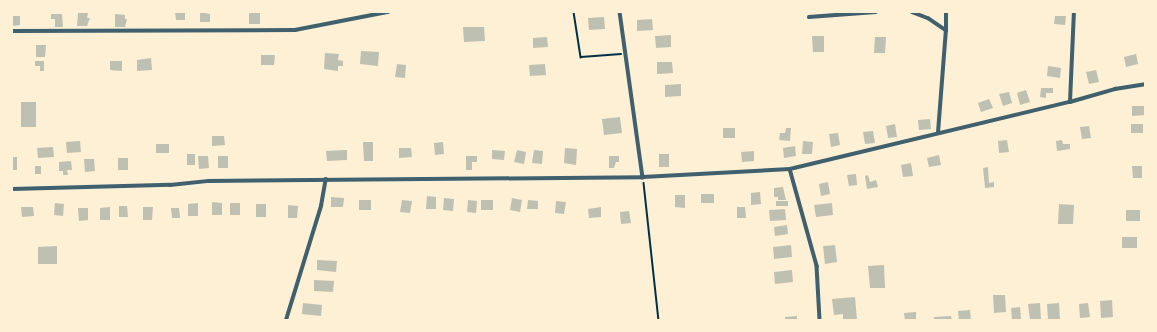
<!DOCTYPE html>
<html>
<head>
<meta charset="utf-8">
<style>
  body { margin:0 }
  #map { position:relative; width:1157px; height:332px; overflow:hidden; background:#fdf0d5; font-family:"Times New Roman",serif }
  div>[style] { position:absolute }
  .building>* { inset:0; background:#bec0b2 }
  .path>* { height:1.5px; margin:-0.75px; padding:0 0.75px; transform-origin:0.75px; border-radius:0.75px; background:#003049 }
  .minor>* { height:3.5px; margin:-1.75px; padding:0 1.75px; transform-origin:1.75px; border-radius:1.75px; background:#3f606c }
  span { translate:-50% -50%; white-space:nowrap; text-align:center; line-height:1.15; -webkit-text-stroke:3.5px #fdf0d5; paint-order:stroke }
  .frame { position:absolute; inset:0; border:13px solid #fdf0d5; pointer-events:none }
</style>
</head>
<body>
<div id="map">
  <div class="building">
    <div style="clip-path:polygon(175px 12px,185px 12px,185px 20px,176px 20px)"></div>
    <div style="clip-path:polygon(200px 12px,210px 14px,210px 22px,200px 22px)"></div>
    <div style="clip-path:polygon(249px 12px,260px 12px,260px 24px,249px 24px)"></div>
    <div style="clip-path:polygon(78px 13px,88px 13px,87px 18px,90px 18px,87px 26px,77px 26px)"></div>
    <div style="clip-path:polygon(51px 14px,62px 14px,63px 27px,55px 27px,55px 19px,51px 19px)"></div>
    <div style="clip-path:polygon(115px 14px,125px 15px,125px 19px,127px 19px,125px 27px,115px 27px)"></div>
    <div style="clip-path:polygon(12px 16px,20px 16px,20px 25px,12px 26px)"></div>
    <div style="clip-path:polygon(1055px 16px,1066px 16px,1065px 25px,1054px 24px)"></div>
    <div style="clip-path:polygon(604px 17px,605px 29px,589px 30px,588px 18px)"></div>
    <div style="clip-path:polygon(652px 19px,653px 30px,637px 31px,637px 20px)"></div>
    <div style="clip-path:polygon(463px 27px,484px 27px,485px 41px,464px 42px)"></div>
    <div style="clip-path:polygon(671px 35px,671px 47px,656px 48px,655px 36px)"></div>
    <div style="clip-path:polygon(812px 36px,824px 36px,824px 52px,813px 52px)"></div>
    <div style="clip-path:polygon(547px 37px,548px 47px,533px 48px,533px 38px)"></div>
    <div style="clip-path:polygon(875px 37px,886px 37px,885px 53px,874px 53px)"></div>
    <div style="clip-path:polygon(36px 45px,46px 45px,45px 57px,36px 57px)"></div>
    <div style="clip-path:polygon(361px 51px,379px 52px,378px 66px,360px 64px)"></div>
    <div style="clip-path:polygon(325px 53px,339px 54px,338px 60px,343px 61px,343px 66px,338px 66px,338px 71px,324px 69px)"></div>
    <div style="clip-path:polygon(1136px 54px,1138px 64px,1126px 67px,1124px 57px)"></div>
    <div style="clip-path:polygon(261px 55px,275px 55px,274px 65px,261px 65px)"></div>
    <div style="clip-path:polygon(151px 58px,152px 70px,137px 71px,137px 60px)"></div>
    <div style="clip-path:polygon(35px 61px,44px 61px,44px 71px,40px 71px,40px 66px,35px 66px)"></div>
    <div style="clip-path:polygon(110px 61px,122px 61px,122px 71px,110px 70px)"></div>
    <div style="clip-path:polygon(657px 62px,672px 62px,673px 73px,657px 74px)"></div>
    <div style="clip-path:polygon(397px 64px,406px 65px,405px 78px,395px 77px)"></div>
    <div style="clip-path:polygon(545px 64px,546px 75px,530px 76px,529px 65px)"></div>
    <div style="clip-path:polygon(1048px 66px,1061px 68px,1060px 78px,1047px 76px)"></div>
    <div style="clip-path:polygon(1096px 70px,1099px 82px,1089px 84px,1086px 72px)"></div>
    <div style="clip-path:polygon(681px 84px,681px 96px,665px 97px,665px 85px)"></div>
    <div style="clip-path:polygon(1041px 88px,1053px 88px,1053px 93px,1046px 93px,1046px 98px,1040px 97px)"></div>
    <div style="clip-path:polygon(1026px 90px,1030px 102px,1020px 105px,1017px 93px)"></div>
    <div style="clip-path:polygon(1009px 92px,1012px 103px,1003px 106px,999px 94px)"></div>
    <div style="clip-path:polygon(989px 99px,993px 108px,981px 112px,978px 103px)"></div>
    <div style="clip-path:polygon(21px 102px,36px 102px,36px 127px,21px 127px)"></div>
    <div style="clip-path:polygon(1132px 106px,1144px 106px,1145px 115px,1132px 116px)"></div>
    <div style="clip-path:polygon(620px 117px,622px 133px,604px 135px,602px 119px)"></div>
    <div style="clip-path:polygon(930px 119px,931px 129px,919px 130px,918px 120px)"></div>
    <div style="clip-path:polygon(895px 124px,897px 137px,888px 138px,886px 126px)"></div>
    <div style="clip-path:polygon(1131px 124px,1143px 124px,1143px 133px,1131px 133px)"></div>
    <div style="clip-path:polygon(1089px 126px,1091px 138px,1082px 139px,1080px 127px)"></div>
    <div style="clip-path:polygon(723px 128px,735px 128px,735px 138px,723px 138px)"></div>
    <div style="clip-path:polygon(786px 128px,791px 128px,790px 141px,779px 140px,780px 133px,785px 133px)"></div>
    <div style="clip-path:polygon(873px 131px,875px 143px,865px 144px,863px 132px)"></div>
    <div style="clip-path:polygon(838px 133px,840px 145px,831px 147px,829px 134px)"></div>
    <div style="clip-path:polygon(212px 136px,224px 136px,225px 145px,212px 146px)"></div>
    <div style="clip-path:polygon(1007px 140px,1009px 152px,999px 153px,998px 141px)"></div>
    <div style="clip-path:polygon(1062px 140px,1063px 144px,1070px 144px,1070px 149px,1057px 151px,1056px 141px)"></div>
    <div style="clip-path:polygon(80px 141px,81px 152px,67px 153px,66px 142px)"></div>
    <div style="clip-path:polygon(803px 141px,813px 142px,812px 154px,802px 154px)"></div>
    <div style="clip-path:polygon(363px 142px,373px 142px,373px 161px,364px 161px)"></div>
    <div style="clip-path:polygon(443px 142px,444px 154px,435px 155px,434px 143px)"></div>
    <div style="clip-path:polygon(156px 144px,169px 144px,169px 153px,156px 153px)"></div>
    <div style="clip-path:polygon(795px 146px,796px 156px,784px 158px,783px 148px)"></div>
    <div style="clip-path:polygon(53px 147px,54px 157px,38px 158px,37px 148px)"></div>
    <div style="clip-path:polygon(399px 148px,411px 148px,412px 157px,399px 158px)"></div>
    <div style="clip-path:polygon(565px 148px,577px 149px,576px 165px,564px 163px)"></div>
    <div style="clip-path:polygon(347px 150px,347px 160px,327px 161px,326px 151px)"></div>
    <div style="clip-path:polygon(492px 150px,505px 151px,504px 160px,492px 159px)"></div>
    <div style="clip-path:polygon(517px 150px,526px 152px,524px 164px,514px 162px)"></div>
    <div style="clip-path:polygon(534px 150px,543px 151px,542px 164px,532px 163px)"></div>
    <div style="clip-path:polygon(754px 151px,754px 161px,742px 162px,741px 152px)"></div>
    <div style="clip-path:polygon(187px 154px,195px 154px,195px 165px,187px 165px)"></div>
    <div style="clip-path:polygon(659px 154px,669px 154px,669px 167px,659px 167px)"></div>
    <div style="clip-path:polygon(939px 155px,941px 165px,929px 167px,927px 158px)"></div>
    <div style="clip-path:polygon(198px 156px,208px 156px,209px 168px,199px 169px)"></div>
    <div style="clip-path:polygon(218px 156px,228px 156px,228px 168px,218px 168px)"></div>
    <div style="clip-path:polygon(466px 156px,477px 156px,477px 162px,472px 162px,472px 170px,466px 170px)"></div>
    <div style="clip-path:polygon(609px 156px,619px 156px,619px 162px,616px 162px,614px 168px,609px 168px)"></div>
    <div style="clip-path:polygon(12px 157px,17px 157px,17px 170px,12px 170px)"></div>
    <div style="clip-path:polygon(118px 158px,128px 158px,128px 170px,118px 170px)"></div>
    <div style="clip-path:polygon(84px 159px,94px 159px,95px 171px,85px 172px)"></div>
    <div style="clip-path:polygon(71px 161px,72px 170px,67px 170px,68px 175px,63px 175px,63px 171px,59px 171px,59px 162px)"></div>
    <div style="clip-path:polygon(911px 163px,913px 176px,903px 177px,901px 165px)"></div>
    <div style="clip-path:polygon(35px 166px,41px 166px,41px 174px,35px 174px)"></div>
    <div style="clip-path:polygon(1132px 166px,1142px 166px,1142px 178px,1133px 178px)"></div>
    <div style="clip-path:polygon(988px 167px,989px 183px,994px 182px,994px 187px,985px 188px,983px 168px)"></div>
    <div style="clip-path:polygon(856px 174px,857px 185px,849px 186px,847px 175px)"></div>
    <div style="clip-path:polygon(868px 175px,870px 182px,876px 180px,878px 187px,867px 189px,865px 176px)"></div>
    <div style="clip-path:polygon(828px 182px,830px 194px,821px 196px,819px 184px)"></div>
    <div style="clip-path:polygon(783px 187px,786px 200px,778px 200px,778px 197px,774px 197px,774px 188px)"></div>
    <div style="clip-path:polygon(760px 192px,761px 204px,751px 205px,751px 193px)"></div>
    <div style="clip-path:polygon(701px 194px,714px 194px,714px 203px,701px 203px)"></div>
    <div style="clip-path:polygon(675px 195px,685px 195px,685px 208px,675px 207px)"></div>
    <div style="clip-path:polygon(427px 196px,436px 197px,436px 209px,426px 209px)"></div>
    <div style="clip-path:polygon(331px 197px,344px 198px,343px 207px,331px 207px)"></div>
    <div style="clip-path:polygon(444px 198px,454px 199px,453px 211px,443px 210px)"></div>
    <div style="clip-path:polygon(512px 198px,522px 200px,520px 212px,510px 210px)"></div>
    <div style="clip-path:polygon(359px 200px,371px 200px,371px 210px,359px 210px)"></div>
    <div style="clip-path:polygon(402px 200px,412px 201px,410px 213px,400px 212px)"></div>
    <div style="clip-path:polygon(468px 200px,477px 201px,476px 213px,467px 212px)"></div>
    <div style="clip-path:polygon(481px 200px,493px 200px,493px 210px,481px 210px)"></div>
    <div style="clip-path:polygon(528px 200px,538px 201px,538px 209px,527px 209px)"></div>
    <div style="clip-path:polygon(556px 201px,566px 202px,564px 214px,555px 213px)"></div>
    <div style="clip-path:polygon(776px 201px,788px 201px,788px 206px,776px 206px)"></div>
    <div style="clip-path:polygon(212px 202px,222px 203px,222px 215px,212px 215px)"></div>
    <div style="clip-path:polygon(55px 203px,64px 204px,63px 216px,54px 215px)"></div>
    <div style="clip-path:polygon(198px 203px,198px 216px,188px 216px,188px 204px)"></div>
    <div style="clip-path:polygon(230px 203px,240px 203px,240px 215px,230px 215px)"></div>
    <div style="clip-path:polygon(832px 203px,833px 215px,816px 217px,814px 205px)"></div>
    <div style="clip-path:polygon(256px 204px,266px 204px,266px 217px,256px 217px)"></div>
    <div style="clip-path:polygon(1059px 204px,1074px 205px,1073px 224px,1058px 224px)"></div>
    <div style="clip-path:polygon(288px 205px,298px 206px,297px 218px,288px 218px)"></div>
    <div style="clip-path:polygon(119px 206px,127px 206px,128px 217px,119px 217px)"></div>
    <div style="clip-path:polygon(21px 207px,33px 207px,34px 216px,22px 217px)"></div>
    <div style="clip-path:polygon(110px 207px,110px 220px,100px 220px,100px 208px)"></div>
    <div style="clip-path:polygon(143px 207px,153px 207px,152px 220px,143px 220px)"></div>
    <div style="clip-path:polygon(601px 207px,601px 217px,589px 218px,588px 209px)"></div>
    <div style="clip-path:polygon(737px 207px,745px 207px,746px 218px,737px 218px)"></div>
    <div style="clip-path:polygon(78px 208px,88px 208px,88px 220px,79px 221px)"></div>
    <div style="clip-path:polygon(171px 208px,179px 208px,180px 218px,172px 218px)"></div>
    <div style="clip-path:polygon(785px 209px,786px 220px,770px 221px,769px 210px)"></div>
    <div style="clip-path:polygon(1126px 210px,1140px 210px,1140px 221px,1126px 221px)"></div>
    <div style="clip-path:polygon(629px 211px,631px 223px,621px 224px,620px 212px)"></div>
    <div style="clip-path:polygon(787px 225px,788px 234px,775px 236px,774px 227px)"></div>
    <div style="clip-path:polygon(1122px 237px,1137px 237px,1137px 248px,1122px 248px)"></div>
    <div style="clip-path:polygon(791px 245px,792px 257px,774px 259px,773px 247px)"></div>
    <div style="clip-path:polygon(835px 245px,837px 262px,825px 264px,823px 246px)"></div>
    <div style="clip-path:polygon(57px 246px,57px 264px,38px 264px,38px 247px)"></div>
    <div style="clip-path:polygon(317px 260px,337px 261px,336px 272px,317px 270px)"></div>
    <div style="clip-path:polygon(884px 265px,885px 288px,870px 288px,868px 266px)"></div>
    <div style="clip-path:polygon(792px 270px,793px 282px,775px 284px,774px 272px)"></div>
    <div style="clip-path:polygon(314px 280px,334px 281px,333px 292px,314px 291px)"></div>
    <div style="clip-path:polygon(993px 295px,1005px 295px,1006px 312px,994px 313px)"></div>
    <div style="clip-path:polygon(855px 297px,857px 320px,843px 320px,843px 314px,834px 315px,832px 299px)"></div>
    <div style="clip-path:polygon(1112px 300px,1113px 317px,1101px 318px,1100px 301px)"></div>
    <div style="clip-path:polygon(303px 303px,322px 305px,321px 316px,302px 314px)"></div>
    <div style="clip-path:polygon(1040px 303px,1041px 320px,1030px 320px,1028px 304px)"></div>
    <div style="clip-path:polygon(1059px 303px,1060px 320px,1048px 320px,1047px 304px)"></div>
    <div style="clip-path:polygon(1088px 303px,1090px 317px,1080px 318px,1079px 304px)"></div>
    <div style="clip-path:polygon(1020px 307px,1021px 320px,1012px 320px,1011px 308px)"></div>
    <div style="clip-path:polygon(970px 310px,971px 320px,959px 320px,958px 311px)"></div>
    <div style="clip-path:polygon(916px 312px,916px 320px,905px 320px,904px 313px)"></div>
    <div style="clip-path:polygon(797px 316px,797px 320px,785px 320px,785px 317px)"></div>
    <div style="clip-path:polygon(951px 316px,952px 320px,934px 320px,934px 317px)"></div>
  </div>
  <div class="path">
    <div style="left:574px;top:12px;width:46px;rotate:81.2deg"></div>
    <div style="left:581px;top:57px;width:40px;rotate:-4.3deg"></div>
    <div style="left:644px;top:183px;width:138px;rotate:83.8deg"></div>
  </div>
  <div class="minor">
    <div style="left:620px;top:12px;width:167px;rotate:82.1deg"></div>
    <div style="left:912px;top:12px;width:17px;rotate:21deg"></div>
    <div style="left:928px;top:18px;width:22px;rotate:34deg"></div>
    <div style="left:809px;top:17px;width:67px;rotate:-4.3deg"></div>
    <div style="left:12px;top:31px;width:283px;rotate:-0.2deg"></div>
    <div style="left:295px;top:30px;width:95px;rotate:-11deg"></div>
    <div style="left:1070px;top:102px;width:90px;rotate:-87.5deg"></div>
    <div style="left:938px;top:133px;width:103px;rotate:-85.6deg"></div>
    <div style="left:946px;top:30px;width:18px;rotate:-90deg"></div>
    <div style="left:790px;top:169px;width:101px;rotate:74.4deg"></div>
    <div style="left:817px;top:266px;width:54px;rotate:86.8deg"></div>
    <div style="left:12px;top:189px;width:158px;rotate:-1.5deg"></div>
    <div style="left:170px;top:185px;width:39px;rotate:-6deg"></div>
    <div style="left:209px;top:181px;width:434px;rotate:-0.5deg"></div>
    <div style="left:643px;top:177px;width:147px;rotate:-3.1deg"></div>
    <div style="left:790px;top:169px;width:288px;rotate:-13.5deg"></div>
    <div style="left:1070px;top:102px;width:47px;rotate:-16.1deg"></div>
    <div style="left:1115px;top:89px;width:30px;rotate:-9deg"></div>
    <div style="left:286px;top:320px;width:119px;rotate:-72.9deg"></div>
    <div style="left:321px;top:206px;width:27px;rotate:-80deg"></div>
  </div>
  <div class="frame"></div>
</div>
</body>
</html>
